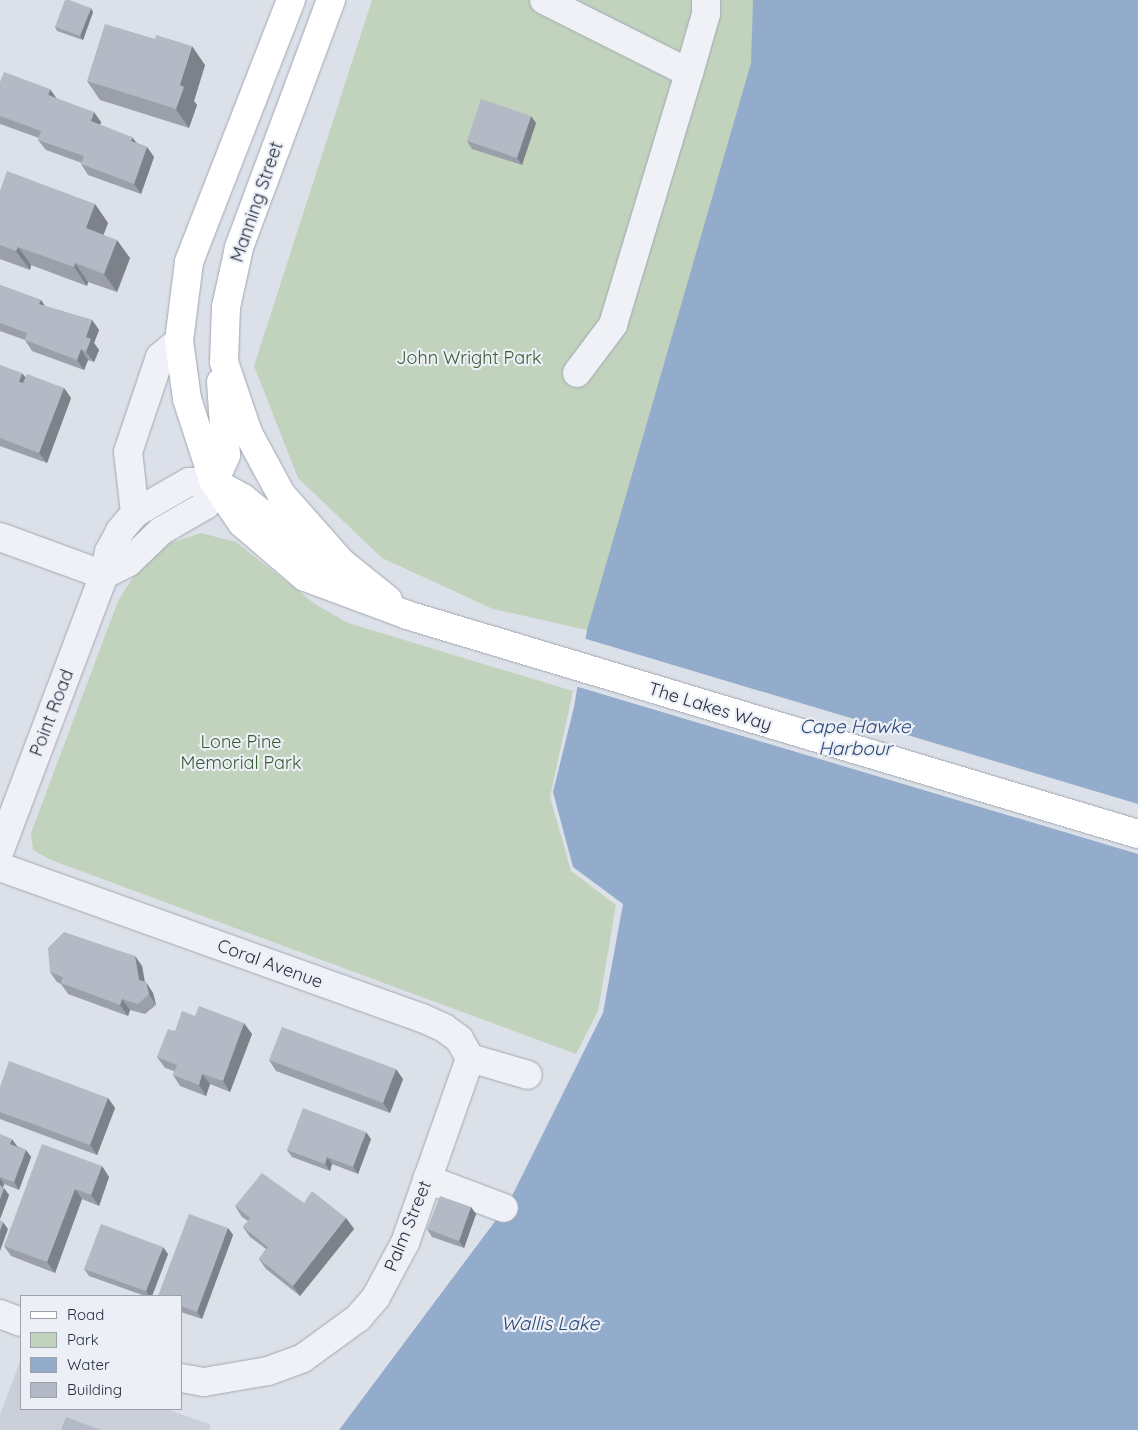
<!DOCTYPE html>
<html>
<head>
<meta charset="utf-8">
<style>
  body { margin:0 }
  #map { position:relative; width:1138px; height:1430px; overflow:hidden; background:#dce0e8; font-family:Quicksand,sans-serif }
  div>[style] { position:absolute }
  .built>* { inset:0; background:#cacfda }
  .green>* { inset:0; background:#c1d3bd }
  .water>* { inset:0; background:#93accc }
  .pier>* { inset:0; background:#dce0e8 }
  .roads { filter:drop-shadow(0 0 1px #a1a7b2) drop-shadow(0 0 1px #a1a7b2) }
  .minor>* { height:28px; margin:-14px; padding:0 14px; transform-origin:14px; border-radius:14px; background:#eff1f6 }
  .major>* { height:28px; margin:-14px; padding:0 14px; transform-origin:14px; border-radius:14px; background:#fff }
  .wall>* { inset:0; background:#9a9fa9 }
  .shaded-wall>* { inset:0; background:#7d828a }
  .building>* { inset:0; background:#b3b9c5 }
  span { translate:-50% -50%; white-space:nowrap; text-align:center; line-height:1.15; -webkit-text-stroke:4.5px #eceff5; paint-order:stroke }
  .street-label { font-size:18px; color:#252d3f }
  .park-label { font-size:18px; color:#375c31 }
  .water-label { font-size:19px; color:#2b4977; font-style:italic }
  .legend { position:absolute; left:20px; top:1295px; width:162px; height:115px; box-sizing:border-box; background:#eceff5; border:1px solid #9ca1ac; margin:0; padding:6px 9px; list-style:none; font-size:15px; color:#252d3f }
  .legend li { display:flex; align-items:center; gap:10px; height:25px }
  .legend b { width:25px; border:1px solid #9ca1ac }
</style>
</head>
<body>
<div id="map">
  <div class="built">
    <div style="clip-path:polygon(21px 1358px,21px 1409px,167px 1409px,211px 1425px,209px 1430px,0 1430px,0 1415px)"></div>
  </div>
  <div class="green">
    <div style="clip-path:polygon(372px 0,775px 0,600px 633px,493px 609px,382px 558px,298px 478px,254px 366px)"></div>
    <div style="clip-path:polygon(201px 533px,236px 542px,315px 604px,348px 623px,573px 691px,550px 797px,571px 871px,616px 905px,598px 1011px,576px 1054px,51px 860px,33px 850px,31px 833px,118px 601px,144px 560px,164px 545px)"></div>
  </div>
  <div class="water">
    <div style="clip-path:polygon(753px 0,1138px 0,1138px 1430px,339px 1430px,508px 1204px,603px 1013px,623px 904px,573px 867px,553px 792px,574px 707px,587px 630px,751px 63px)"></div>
  </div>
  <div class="pier">
    <div style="clip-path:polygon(583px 638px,1138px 804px,1138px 854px,575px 686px)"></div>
  </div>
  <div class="roads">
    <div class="minor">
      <div style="left:544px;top:0;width:162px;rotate:26.7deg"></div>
      <div style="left:689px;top:73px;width:263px;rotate:106.8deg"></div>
      <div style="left:613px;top:325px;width:60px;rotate:126.9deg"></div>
      <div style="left:689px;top:73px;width:61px;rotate:-73.9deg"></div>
      <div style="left:706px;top:14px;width:14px;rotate:-90deg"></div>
      <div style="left:135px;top:513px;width:61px;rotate:-96.5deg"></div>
      <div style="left:128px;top:452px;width:100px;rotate:-71.4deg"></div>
      <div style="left:160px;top:357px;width:25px;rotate:-40deg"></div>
      <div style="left:0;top:537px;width:111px;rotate:20.1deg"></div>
      <div style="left:0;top:850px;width:294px;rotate:-69.3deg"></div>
      <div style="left:104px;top:575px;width:24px;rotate:-78deg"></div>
      <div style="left:109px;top:552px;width:24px;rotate:-62deg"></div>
      <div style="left:120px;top:531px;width:23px;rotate:-50deg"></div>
      <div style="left:135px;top:513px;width:62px;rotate:-29.9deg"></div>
      <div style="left:189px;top:482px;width:25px"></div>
      <div style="left:214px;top:482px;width:24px;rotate:109deg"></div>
      <div style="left:206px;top:505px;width:52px;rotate:150deg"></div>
      <div style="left:161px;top:531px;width:45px;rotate:135.9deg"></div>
      <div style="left:129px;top:562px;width:28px;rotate:153deg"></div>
      <div style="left:0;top:867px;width:448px;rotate:19.7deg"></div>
      <div style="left:422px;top:1018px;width:24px;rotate:24deg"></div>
      <div style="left:444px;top:1028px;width:19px;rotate:36deg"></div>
      <div style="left:459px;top:1039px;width:22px;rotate:60deg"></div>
      <div style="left:470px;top:1058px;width:60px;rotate:16.3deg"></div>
      <div style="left:427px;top:1179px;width:82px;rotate:20.6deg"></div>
      <div style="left:0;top:1314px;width:22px;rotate:21deg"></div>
      <div style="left:181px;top:1378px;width:23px;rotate:10deg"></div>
      <div style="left:204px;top:1382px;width:65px;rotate:-9.8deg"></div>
      <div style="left:268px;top:1371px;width:37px;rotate:-20deg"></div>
      <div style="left:303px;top:1358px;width:68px;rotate:-36deg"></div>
      <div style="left:358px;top:1318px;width:28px;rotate:-49deg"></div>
      <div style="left:376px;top:1297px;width:61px;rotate:-61.8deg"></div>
      <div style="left:405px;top:1243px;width:196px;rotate:-70.6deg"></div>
    </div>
    <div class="major">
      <div style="left:291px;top:0;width:281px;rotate:111.3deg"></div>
      <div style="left:189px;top:262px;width:80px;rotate:97.2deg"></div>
      <div style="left:179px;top:341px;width:59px;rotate:82.1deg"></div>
      <div style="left:187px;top:399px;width:87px;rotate:72deg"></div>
      <div style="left:214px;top:482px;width:50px;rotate:55.7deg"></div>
      <div style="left:242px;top:523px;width:83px;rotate:40.6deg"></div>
      <div style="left:305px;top:577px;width:109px;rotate:20.4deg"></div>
      <div style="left:407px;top:615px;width:763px;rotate:16.68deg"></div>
      <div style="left:331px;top:0;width:265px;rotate:110.4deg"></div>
      <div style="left:239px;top:248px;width:60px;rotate:102.4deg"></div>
      <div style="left:226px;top:307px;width:55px;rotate:92.1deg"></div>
      <div style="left:224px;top:362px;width:75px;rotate:71.3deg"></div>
      <div style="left:248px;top:433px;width:69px;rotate:61.6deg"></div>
      <div style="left:281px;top:494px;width:92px;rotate:48.5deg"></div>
      <div style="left:342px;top:563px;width:59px;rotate:38.8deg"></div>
      <div style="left:221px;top:382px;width:73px;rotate:86.1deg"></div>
      <div style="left:226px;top:455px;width:30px;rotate:114deg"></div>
      <div style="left:214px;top:482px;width:33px;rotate:29deg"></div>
      <div style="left:243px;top:498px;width:90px;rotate:39.2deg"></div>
      <div style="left:313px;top:555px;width:21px;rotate:14deg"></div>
    </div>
  </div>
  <div class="wall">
    <div style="clip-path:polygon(93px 12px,83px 40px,57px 31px,55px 27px)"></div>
    <div style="clip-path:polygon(205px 65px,194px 101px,197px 105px,189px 128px,100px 100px,87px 81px)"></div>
    <div style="clip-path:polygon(0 82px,56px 98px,101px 122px,100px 125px,137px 143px,147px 147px,154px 157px,141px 194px,88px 175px,81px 164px,82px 163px,46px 150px,38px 140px,39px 138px,0 124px)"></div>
    <div style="clip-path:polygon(536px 123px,522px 165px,472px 149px,467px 141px)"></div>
    <div style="clip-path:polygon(0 191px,95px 204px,108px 223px,103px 235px,130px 258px,117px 292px,88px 282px,87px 286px,31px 265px,30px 270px,0 259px)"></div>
    <div style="clip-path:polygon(0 285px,41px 300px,45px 306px,92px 320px,99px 330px,94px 343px,99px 350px,94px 362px,88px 360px,84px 370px,32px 351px,25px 340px,0 331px)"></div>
    <div style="clip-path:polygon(0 365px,25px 377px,64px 388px,71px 398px,47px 463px,0 446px)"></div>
    <div style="clip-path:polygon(135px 956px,142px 966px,145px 982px,153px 993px,156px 1005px,145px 1014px,130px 1010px,128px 1016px,68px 994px,61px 984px,57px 982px,50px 972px)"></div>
    <div style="clip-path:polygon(195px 1016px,252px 1034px,230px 1092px,210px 1084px,206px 1096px,180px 1086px,173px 1075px,174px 1071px,165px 1068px,157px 1057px,175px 1031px)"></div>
    <div style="clip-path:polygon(269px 1060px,403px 1079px,390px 1113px,276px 1071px)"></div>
    <div style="clip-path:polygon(0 1087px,108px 1098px,115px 1108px,97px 1155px,0 1119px)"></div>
    <div style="clip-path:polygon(0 1134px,17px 1146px,26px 1150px,31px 1157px,19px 1190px,4px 1184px,3px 1187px,9px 1195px,0 1219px)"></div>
    <div style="clip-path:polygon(371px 1139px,358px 1174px,332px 1164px,330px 1171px,292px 1157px,287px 1150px)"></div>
    <div style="clip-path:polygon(102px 1166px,109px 1177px,99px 1206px,82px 1199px,55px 1273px,11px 1256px,4px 1246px)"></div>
    <div style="clip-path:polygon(304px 1203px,346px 1218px,354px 1229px,300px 1296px,266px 1269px,259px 1259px,266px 1249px,250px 1237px,243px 1227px,248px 1221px,242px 1217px,235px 1206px)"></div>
    <div style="clip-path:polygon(471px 1207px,476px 1214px,464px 1248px,432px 1237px,427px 1229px)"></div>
    <div style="clip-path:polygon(228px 1228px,233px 1235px,202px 1319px,181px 1312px,181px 1296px)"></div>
    <div style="clip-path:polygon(168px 1254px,152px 1296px,145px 1296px,89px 1276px,84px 1269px)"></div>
  </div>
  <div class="shaded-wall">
    <div style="clip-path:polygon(91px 8px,93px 12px,83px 40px,80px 36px)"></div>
    <div style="clip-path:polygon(192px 46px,205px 65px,194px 101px,197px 105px,189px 128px,176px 109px,180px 85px)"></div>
    <div style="clip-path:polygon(50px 89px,57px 99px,48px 95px)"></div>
    <div style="clip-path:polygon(94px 112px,101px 122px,98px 132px,91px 121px)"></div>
    <div style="clip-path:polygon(531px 116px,536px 123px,522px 165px,517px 158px)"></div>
    <div style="clip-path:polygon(132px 137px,140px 147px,131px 141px)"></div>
    <div style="clip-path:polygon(147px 147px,154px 157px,141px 194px,134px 184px)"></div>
    <div style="clip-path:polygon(95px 204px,108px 223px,99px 247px,86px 228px)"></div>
    <div style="clip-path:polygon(117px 240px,130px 258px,117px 292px,104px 274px)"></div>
    <div style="clip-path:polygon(18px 247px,31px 265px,30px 270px,16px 251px)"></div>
    <div style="clip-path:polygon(75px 263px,88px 282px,87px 286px,74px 267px)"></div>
    <div style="clip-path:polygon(41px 300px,48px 311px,39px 304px)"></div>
    <div style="clip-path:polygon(92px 320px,99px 330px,94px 343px,99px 350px,94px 362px,86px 352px,86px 337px)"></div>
    <div style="clip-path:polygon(81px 349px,88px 360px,84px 370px,77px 360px)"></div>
    <div style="clip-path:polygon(22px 373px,30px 383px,26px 392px,19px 382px)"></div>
    <div style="clip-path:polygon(64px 388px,71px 398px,47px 463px,39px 453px)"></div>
    <div style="clip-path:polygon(135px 956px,142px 966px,146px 990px,139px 980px)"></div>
    <div style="clip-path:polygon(146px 982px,153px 993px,156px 1005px,149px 994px)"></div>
    <div style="clip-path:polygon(122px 999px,130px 1010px,128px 1016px,120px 1005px)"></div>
    <div style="clip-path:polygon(244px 1023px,252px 1034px,230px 1092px,223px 1081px)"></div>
    <div style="clip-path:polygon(396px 1069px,403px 1079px,390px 1113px,383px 1103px)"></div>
    <div style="clip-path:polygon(202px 1074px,210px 1084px,206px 1096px,199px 1085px)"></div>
    <div style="clip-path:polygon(108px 1098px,115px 1108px,97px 1155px,90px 1145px)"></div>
    <div style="clip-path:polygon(366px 1132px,371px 1139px,358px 1174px,353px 1167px)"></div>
    <div style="clip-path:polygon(12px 1139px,17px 1146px,15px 1151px,10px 1144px)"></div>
    <div style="clip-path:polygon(26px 1150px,31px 1157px,19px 1190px,14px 1182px)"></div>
    <div style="clip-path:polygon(327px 1157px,332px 1164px,330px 1171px,325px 1164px)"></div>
    <div style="clip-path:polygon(102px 1166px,109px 1177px,99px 1206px,91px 1195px)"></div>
    <div style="clip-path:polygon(0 1178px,4px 1184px,3px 1188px,0 1184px)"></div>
    <div style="clip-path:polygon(4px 1188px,9px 1195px,0 1219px,0 1199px)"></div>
    <div style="clip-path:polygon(75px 1189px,82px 1199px,55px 1273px,47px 1262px)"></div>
    <div style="clip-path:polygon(471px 1207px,476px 1214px,464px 1248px,459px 1241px)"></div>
    <div style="clip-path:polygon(346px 1218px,354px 1229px,300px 1296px,293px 1286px)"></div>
    <div style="clip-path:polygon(3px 1222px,8px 1229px,0 1251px,0 1230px)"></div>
    <div style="clip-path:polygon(228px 1228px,233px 1235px,202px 1319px,197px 1312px)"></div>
    <div style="clip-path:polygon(163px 1247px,168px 1254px,152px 1296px,149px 1296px,146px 1291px)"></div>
  </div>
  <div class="building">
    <div style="clip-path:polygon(65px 0,69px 0,91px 8px,80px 36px,55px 27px)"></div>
    <div style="clip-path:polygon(105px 24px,155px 39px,156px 35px,192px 46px,180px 85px,184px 87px,176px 109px,87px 81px)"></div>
    <div style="clip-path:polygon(4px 72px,50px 89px,48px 95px,94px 112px,91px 121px,132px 137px,131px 141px,147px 147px,134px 184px,81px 164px,84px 156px,38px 140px,41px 131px,0 116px,0 82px)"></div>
    <div style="clip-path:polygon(481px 99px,531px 116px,517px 158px,467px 141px)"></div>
    <div style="clip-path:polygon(7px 171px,95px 204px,86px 228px,117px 240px,104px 274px,75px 263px,74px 267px,18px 247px,16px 251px,0 245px,0 191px)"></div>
    <div style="clip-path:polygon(0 285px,41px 300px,39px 304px,92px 320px,86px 337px,91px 339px,86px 352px,81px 349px,77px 360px,25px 340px,27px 333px,0 323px)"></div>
    <div style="clip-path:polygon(0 365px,22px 373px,19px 382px,23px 383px,27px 374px,64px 388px,39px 453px,0 438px)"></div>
    <div style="clip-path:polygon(64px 932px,135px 956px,139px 980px,146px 982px,149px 994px,138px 1004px,122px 999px,120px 1005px,61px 983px,63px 977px,50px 972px,48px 948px)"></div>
    <div style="clip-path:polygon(199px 1006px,244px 1023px,223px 1081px,202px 1074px,199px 1085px,173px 1075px,177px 1065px,157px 1057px,168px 1029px,175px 1031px,182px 1011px,195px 1016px)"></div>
    <div style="clip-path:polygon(282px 1027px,396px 1069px,383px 1103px,269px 1060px)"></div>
    <div style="clip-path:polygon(9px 1061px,108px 1098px,90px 1145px,0 1112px,0 1087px)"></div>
    <div style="clip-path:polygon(303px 1108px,366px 1132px,353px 1167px,327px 1157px,325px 1164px,287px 1150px)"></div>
    <div style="clip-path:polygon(0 1134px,12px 1139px,10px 1144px,26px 1150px,14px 1182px,0 1177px)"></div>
    <div style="clip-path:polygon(42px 1144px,102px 1166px,91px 1195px,75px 1189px,47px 1262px,4px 1246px)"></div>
    <div style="clip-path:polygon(262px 1173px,304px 1203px,312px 1191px,346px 1218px,293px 1286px,259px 1259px,268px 1247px,243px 1227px,250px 1218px,235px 1206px)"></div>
    <div style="clip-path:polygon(0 1186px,4px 1188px,0 1199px)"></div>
    <div style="clip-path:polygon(440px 1196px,471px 1207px,459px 1241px,427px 1229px)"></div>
    <div style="clip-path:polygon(189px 1214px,228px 1228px,197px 1312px,181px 1306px,181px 1296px,158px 1296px)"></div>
    <div style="clip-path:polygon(0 1220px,3px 1222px,0 1230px)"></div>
    <div style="clip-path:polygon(101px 1224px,163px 1247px,146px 1291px,84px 1269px)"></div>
    <div style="clip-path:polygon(66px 1417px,101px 1430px,61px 1430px)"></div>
  </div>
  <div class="street-label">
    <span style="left:257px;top:202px;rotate:-71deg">Manning Street</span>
    <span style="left:710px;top:707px;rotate:17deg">The Lakes Way</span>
    <span style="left:52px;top:713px;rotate:-69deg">Point Road</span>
    <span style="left:270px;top:964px;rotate:20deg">Coral Avenue</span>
    <span style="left:408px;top:1226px;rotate:-68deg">Palm Street</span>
  </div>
  <div class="park-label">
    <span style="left:469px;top:358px">John Wright Park</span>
    <span style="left:241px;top:753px">Lone Pine<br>Memorial Park</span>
  </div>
  <div class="water-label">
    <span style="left:855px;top:738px">Cape Hawke<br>Harbour</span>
    <span style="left:550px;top:1324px">Wallis Lake</span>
  </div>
  <ul class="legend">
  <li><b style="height:6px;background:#fff"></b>Road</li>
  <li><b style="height:14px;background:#c1d3bd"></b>Park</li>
  <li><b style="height:14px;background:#93accc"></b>Water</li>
  <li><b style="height:14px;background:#b3b9c5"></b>Building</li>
  </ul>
</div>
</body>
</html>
